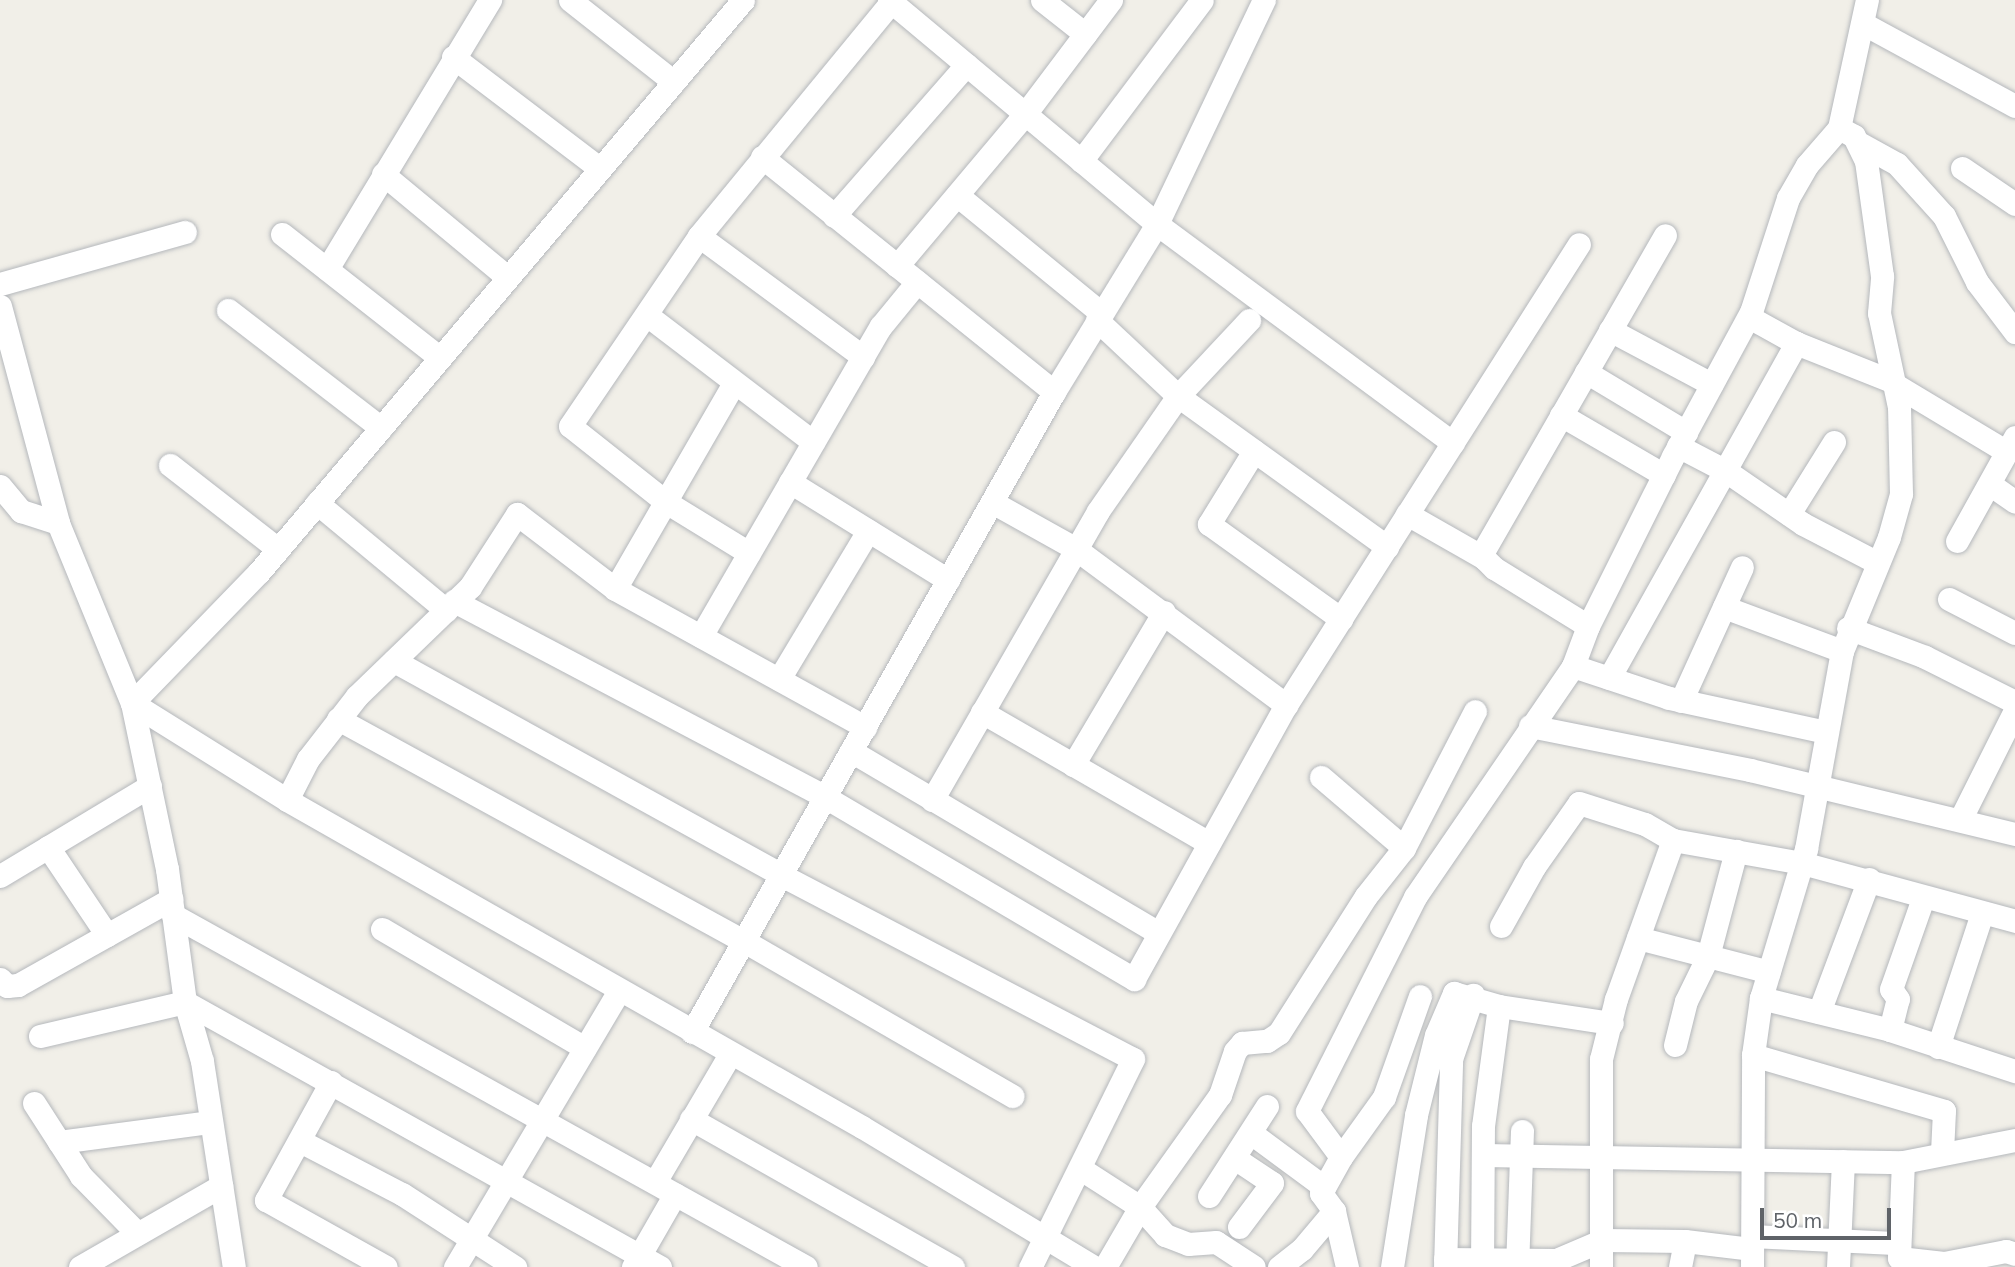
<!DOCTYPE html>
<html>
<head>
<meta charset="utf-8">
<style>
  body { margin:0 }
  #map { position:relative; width:2015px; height:1267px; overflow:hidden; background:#f1efe8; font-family:Mulish,sans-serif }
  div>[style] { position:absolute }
  .roads { filter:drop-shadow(0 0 2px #b5b8bc) drop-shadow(0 0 2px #b5b8bc) }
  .minor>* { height:23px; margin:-11.5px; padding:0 11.5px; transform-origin:11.5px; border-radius:11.5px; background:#fff }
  span { translate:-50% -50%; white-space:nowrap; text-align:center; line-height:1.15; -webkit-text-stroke:5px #fff; paint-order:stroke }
  .scale { position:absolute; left:1760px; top:1208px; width:131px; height:32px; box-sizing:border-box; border:4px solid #5f6368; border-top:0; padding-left:9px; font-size:21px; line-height:24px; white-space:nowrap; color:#5f6368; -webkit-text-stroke:5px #fff; paint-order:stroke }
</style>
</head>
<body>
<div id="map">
  <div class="roads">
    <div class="minor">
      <div style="left:570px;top:0;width:132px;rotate:38.3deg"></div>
      <div style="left:889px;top:0;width:349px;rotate:39.9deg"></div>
      <div style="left:1157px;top:224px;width:368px;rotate:36.5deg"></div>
      <div style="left:1042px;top:0;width:55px;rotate:38.3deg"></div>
      <div style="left:1864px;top:24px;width:172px;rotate:28.5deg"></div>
      <div style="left:453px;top:57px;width:182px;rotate:37.2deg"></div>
      <div style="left:1859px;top:143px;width:43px;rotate:28.9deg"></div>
      <div style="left:1897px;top:164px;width:70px;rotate:47.9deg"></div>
      <div style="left:1944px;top:216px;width:74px;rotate:63.4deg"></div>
      <div style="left:1977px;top:282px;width:63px;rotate:52.8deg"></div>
      <div style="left:762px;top:157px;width:375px;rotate:38.8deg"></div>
      <div style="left:1081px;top:161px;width:201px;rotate:-53.1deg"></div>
      <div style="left:1962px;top:168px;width:64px;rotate:34.2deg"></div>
      <div style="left:383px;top:174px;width:160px;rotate:39.7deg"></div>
      <div style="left:957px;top:195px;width:186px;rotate:39.3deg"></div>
      <div style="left:834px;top:216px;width:201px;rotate:-48.8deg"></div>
      <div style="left:282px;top:234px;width:201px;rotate:38.1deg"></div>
      <div style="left:699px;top:236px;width:204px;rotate:36.4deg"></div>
      <div style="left:897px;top:266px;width:199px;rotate:-49.9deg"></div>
      <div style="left:1025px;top:114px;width:143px;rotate:-53deg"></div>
      <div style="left:327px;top:269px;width:315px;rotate:-58.8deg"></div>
      <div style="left:0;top:284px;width:192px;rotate:-15.7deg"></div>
      <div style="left:0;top:306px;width:225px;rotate:75deg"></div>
      <div style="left:58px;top:523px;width:195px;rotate:67.7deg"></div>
      <div style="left:132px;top:703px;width:170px;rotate:78.1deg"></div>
      <div style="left:167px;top:869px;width:134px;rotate:82.3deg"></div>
      <div style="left:185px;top:1002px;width:61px;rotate:73.9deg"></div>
      <div style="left:202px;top:1061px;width:208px;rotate:81.2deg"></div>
      <div style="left:228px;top:310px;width:193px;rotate:37.6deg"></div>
      <div style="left:647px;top:315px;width:209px;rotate:37.4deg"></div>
      <div style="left:1749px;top:317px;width:54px;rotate:29deg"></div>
      <div style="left:1796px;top:343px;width:105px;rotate:21.7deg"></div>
      <div style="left:1097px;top:320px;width:111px;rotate:43.2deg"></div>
      <div style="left:1178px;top:396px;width:258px;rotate:35.8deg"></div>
      <div style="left:1610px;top:330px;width:115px;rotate:28.1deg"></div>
      <div style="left:1586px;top:372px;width:117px;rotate:31deg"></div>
      <div style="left:1894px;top:384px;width:132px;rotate:31deg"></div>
      <div style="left:1561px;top:415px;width:119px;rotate:30.2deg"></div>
      <div style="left:1678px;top:446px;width:54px;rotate:27.5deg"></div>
      <div style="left:1726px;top:471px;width:93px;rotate:34.5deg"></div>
      <div style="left:1803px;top:524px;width:82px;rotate:27.5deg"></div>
      <div style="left:1254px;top:451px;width:86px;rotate:121.7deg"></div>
      <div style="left:1209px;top:524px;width:163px;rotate:35.7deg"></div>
      <div style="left:170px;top:465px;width:137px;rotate:37.9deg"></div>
      <div style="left:790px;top:482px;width:186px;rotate:31.8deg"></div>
      <div style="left:1991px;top:485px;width:29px;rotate:35deg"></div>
      <div style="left:0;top:486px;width:33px;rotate:50deg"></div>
      <div style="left:21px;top:511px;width:39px;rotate:18deg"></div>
      <div style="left:992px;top:502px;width:96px;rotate:29.2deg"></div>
      <div style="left:1076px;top:549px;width:262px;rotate:36.6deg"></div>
      <div style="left:317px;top:503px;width:168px;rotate:39.7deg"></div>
      <div style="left:1407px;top:514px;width:89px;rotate:29.7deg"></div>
      <div style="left:1789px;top:514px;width:85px;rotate:-58deg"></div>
      <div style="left:1957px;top:541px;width:119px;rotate:-60.9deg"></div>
      <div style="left:749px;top:553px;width:97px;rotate:-148.4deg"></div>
      <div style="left:666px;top:502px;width:122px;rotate:-141.6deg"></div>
      <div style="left:570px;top:426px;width:230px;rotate:-55.8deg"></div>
      <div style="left:699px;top:236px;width:303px;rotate:-50.6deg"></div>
      <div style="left:615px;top:589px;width:238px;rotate:-60deg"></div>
      <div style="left:1949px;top:599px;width:74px;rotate:27.3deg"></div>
      <div style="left:454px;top:601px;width:420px;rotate:27.8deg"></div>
      <div style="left:825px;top:797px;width:359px;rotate:30.5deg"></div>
      <div style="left:1134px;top:979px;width:313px;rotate:-61deg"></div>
      <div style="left:1286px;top:705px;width:546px;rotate:-57.56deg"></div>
      <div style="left:1724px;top:607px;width:126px;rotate:20.4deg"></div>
      <div style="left:1588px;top:626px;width:110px;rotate:-148.3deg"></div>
      <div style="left:1494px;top:568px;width:14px;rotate:-135deg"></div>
      <div style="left:1484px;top:558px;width:8px;rotate:-90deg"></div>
      <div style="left:1484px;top:550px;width:363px;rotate:-60.1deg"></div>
      <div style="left:1848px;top:628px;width:82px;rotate:20.6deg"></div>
      <div style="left:1925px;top:657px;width:101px;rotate:26.6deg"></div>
      <div style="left:701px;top:636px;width:358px;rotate:-59.9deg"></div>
      <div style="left:881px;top:326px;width:57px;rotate:-50.7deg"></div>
      <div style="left:394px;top:661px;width:442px;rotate:28.9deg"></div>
      <div style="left:781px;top:875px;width:397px;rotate:27.6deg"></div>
      <div style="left:1133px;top:1059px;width:232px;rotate:116.3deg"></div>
      <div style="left:1573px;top:666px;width:101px;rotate:18.4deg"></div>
      <div style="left:1669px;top:698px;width:161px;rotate:12.2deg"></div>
      <div style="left:1609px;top:678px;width:384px;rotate:-60.8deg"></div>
      <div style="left:779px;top:679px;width:173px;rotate:-59deg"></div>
      <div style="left:1681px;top:701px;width:147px;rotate:-65.5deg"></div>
      <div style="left:132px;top:703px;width:183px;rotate:32deg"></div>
      <div style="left:287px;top:800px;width:661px;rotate:29.63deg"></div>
      <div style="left:862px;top:1127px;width:271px;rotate:31.1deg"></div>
      <div style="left:132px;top:703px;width:182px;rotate:-45.9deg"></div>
      <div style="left:259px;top:572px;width:749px;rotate:-49.76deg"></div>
      <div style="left:982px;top:712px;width:262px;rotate:30deg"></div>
      <div style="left:338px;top:719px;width:463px;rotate:28.7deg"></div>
      <div style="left:744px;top:941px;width:310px;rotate:30deg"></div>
      <div style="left:1530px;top:726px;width:224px;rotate:11.3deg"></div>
      <div style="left:1750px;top:770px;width:273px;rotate:13.6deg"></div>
      <div style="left:851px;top:751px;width:356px;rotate:30.6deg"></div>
      <div style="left:1073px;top:765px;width:178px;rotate:-59.3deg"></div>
      <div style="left:1321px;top:777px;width:109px;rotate:40.5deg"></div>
      <div style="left:287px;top:800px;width:46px;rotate:-62.9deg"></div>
      <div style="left:308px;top:759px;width:80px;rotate:-52.1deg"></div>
      <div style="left:357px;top:696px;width:157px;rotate:-44deg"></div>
      <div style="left:470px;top:587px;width:87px;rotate:-57.2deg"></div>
      <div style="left:517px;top:514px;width:123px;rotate:37.4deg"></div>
      <div style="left:615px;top:589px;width:286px;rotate:28.9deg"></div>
      <div style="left:932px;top:800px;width:333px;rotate:-60.1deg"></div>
      <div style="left:1098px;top:511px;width:140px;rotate:-55.2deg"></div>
      <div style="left:1178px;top:396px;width:104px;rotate:-46.9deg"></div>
      <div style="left:1961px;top:818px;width:121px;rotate:-63.4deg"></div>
      <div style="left:48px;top:847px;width:106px;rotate:56.2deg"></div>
      <div style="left:0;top:876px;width:175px;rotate:-31deg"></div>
      <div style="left:173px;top:915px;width:724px;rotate:29.08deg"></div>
      <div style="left:1501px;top:926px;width:68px;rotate:-60.8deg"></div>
      <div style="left:1534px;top:867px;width:78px;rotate:-54.9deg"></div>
      <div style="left:1579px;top:803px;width:69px;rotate:17.7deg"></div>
      <div style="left:1645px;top:824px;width:32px;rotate:30deg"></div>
      <div style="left:1673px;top:840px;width:131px;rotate:10.1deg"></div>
      <div style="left:1802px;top:863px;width:221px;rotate:15.2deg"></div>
      <div style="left:382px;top:929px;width:235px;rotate:30.4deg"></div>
      <div style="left:1638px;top:938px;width:135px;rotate:14.5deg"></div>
      <div style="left:0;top:979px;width:10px;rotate:45deg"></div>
      <div style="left:7px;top:986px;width:11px;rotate:-5deg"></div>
      <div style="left:18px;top:985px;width:176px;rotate:-29.3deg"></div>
      <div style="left:1761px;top:998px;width:133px;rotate:13.9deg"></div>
      <div style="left:1890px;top:1030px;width:132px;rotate:18.2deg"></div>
      <div style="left:1819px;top:1012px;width:142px;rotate:-69.4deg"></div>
      <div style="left:1890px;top:1030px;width:32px;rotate:-76deg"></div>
      <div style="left:1898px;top:999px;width:12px;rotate:-125deg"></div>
      <div style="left:1891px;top:989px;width:96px;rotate:-70.6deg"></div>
      <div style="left:692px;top:1032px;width:735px;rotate:-60.51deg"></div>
      <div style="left:1054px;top:392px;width:197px;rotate:-58.5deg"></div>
      <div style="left:1157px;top:224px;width:248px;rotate:-64.5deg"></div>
      <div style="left:40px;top:1036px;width:149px;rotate:-13.2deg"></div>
      <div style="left:185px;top:1002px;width:544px;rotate:29.16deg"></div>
      <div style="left:1675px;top:1045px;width:45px;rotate:-76deg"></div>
      <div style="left:1686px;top:1001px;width:50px;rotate:-63.9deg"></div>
      <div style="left:1708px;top:956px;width:109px;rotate:-75.1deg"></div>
      <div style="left:1938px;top:1047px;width:141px;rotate:-71.8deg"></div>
      <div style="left:1753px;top:1055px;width:199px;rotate:16.3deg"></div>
      <div style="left:1944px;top:1111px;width:41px;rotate:92.8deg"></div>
      <div style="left:331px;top:1082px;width:135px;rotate:118.8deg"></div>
      <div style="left:266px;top:1200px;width:137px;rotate:29.2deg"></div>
      <div style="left:34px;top:1103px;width:87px;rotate:57.2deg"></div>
      <div style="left:81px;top:1176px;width:78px;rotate:45.5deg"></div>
      <div style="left:691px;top:1119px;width:301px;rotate:29.5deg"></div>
      <div style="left:1251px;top:1133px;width:91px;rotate:36.5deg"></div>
      <div style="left:300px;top:1141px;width:115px;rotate:27.5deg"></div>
      <div style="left:402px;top:1194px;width:135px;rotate:32.9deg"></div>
      <div style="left:59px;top:1142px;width:151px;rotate:-7.6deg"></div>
      <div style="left:1483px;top:1155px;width:420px;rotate:1deg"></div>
      <div style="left:1903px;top:1162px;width:114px;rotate:-11.1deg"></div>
      <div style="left:1341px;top:1157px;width:74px;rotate:-54.4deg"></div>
      <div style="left:1384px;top:1097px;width:107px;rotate:-70.4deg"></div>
      <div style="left:1236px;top:1159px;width:43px;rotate:33.7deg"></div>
      <div style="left:1272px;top:1183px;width:55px;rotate:126.9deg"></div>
      <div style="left:1081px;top:1169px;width:70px;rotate:32.8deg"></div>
      <div style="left:1140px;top:1207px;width:138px;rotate:-54.5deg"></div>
      <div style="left:1220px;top:1095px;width:46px;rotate:-71.2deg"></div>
      <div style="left:1235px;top:1051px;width:11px;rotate:-49deg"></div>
      <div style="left:1242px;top:1043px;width:25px;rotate:-5deg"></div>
      <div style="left:1267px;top:1041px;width:14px;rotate:-34deg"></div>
      <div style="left:1279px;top:1033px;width:162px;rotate:-57.6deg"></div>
      <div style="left:1366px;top:896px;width:61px;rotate:-51.6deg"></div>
      <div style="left:1404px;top:848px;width:154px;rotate:-62.6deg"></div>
      <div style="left:655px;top:1182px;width:148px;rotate:-59.6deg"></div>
      <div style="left:1209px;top:1196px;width:107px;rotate:-57.2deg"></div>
      <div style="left:1753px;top:1236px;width:145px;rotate:2.8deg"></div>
      <div style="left:1899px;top:1257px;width:95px;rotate:-87.6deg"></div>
      <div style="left:1899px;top:1258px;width:45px;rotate:6.3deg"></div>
      <div style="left:1944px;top:1263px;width:63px;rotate:-11deg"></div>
      <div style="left:2006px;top:1251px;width:9px;rotate:18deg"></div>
      <div style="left:1445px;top:1259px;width:111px;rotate:0.5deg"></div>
      <div style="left:1556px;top:1260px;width:51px;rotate:-23.1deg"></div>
      <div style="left:1603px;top:1240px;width:82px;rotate:0.7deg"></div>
      <div style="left:1685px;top:1241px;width:66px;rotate:6.9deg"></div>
      <div style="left:80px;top:1267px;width:163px;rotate:-29.9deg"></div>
      <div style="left:455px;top:1267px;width:321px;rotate:-59.3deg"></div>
      <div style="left:633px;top:1267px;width:84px;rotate:-60.1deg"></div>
      <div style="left:1105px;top:1267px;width:69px;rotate:-59.7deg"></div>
      <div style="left:1140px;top:1207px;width:38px;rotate:48deg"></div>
      <div style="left:1165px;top:1235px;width:25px;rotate:21deg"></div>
      <div style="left:1188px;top:1244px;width:28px;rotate:-4deg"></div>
      <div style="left:1216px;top:1242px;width:45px;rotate:33.3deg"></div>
      <div style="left:1279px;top:1267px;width:29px;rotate:-38deg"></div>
      <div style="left:1302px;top:1249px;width:50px;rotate:-49.9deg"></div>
      <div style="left:1347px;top:1267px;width:57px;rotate:-103.1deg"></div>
      <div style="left:1334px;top:1211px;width:22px;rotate:-126deg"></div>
      <div style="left:1321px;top:1193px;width:41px;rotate:-60.9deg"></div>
      <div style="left:1341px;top:1157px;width:57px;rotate:-126.5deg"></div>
      <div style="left:1307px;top:1111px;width:240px;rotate:-63.2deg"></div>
      <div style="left:1415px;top:897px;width:280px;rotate:-55.6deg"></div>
      <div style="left:1573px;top:666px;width:43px;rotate:-69.4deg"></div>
      <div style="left:1588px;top:626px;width:190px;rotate:-63.4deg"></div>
      <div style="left:1673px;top:456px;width:164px;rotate:-61.6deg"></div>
      <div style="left:1751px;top:312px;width:120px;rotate:-72deg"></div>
      <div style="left:1788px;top:198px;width:38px;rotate:-60deg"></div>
      <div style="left:1807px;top:165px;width:49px;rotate:-49.1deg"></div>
      <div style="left:1392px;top:1267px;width:154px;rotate:-81deg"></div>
      <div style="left:1416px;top:1115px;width:82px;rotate:-76deg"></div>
      <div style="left:1436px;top:1035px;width:46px;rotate:-66.8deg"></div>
      <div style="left:1454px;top:993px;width:47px;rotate:16.1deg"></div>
      <div style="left:1499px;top:1006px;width:114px;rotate:8.6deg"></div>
      <div style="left:1445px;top:1267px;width:208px;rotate:-88.3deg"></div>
      <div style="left:1451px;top:1059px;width:68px;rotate:-71deg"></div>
      <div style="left:1482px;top:1267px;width:141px;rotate:-89.6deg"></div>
      <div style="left:1483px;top:1126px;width:121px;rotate:-82.4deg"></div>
      <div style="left:1517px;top:1267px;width:136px;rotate:-87.9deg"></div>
      <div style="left:1601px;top:1267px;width:208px;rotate:-90deg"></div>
      <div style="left:1601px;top:1059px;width:62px;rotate:-76deg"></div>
      <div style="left:1616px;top:999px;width:169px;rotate:-70.3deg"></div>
      <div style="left:1680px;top:1267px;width:26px;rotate:-79deg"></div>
      <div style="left:1752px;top:1267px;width:212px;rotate:-89.7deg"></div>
      <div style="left:1753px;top:1055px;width:58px;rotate:-82deg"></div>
      <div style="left:1761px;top:998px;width:156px;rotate:-73.2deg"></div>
      <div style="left:1806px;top:849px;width:201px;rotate:-79.7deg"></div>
      <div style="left:1842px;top:651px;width:123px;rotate:-67.6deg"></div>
      <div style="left:1889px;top:537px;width:45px;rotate:-74.4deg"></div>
      <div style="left:1901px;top:494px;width:87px;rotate:-91.3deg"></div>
      <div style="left:1899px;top:407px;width:96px;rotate:-102deg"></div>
      <div style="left:1879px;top:313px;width:37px;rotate:-85deg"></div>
      <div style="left:1882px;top:276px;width:116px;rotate:-97.9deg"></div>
      <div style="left:1866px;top:161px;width:28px;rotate:-116deg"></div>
      <div style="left:1854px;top:136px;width:17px;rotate:-152deg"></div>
      <div style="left:1839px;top:128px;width:131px;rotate:-77.7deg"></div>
      <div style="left:1838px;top:1267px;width:106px;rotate:-87.3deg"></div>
    </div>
  </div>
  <div class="scale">50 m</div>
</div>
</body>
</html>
